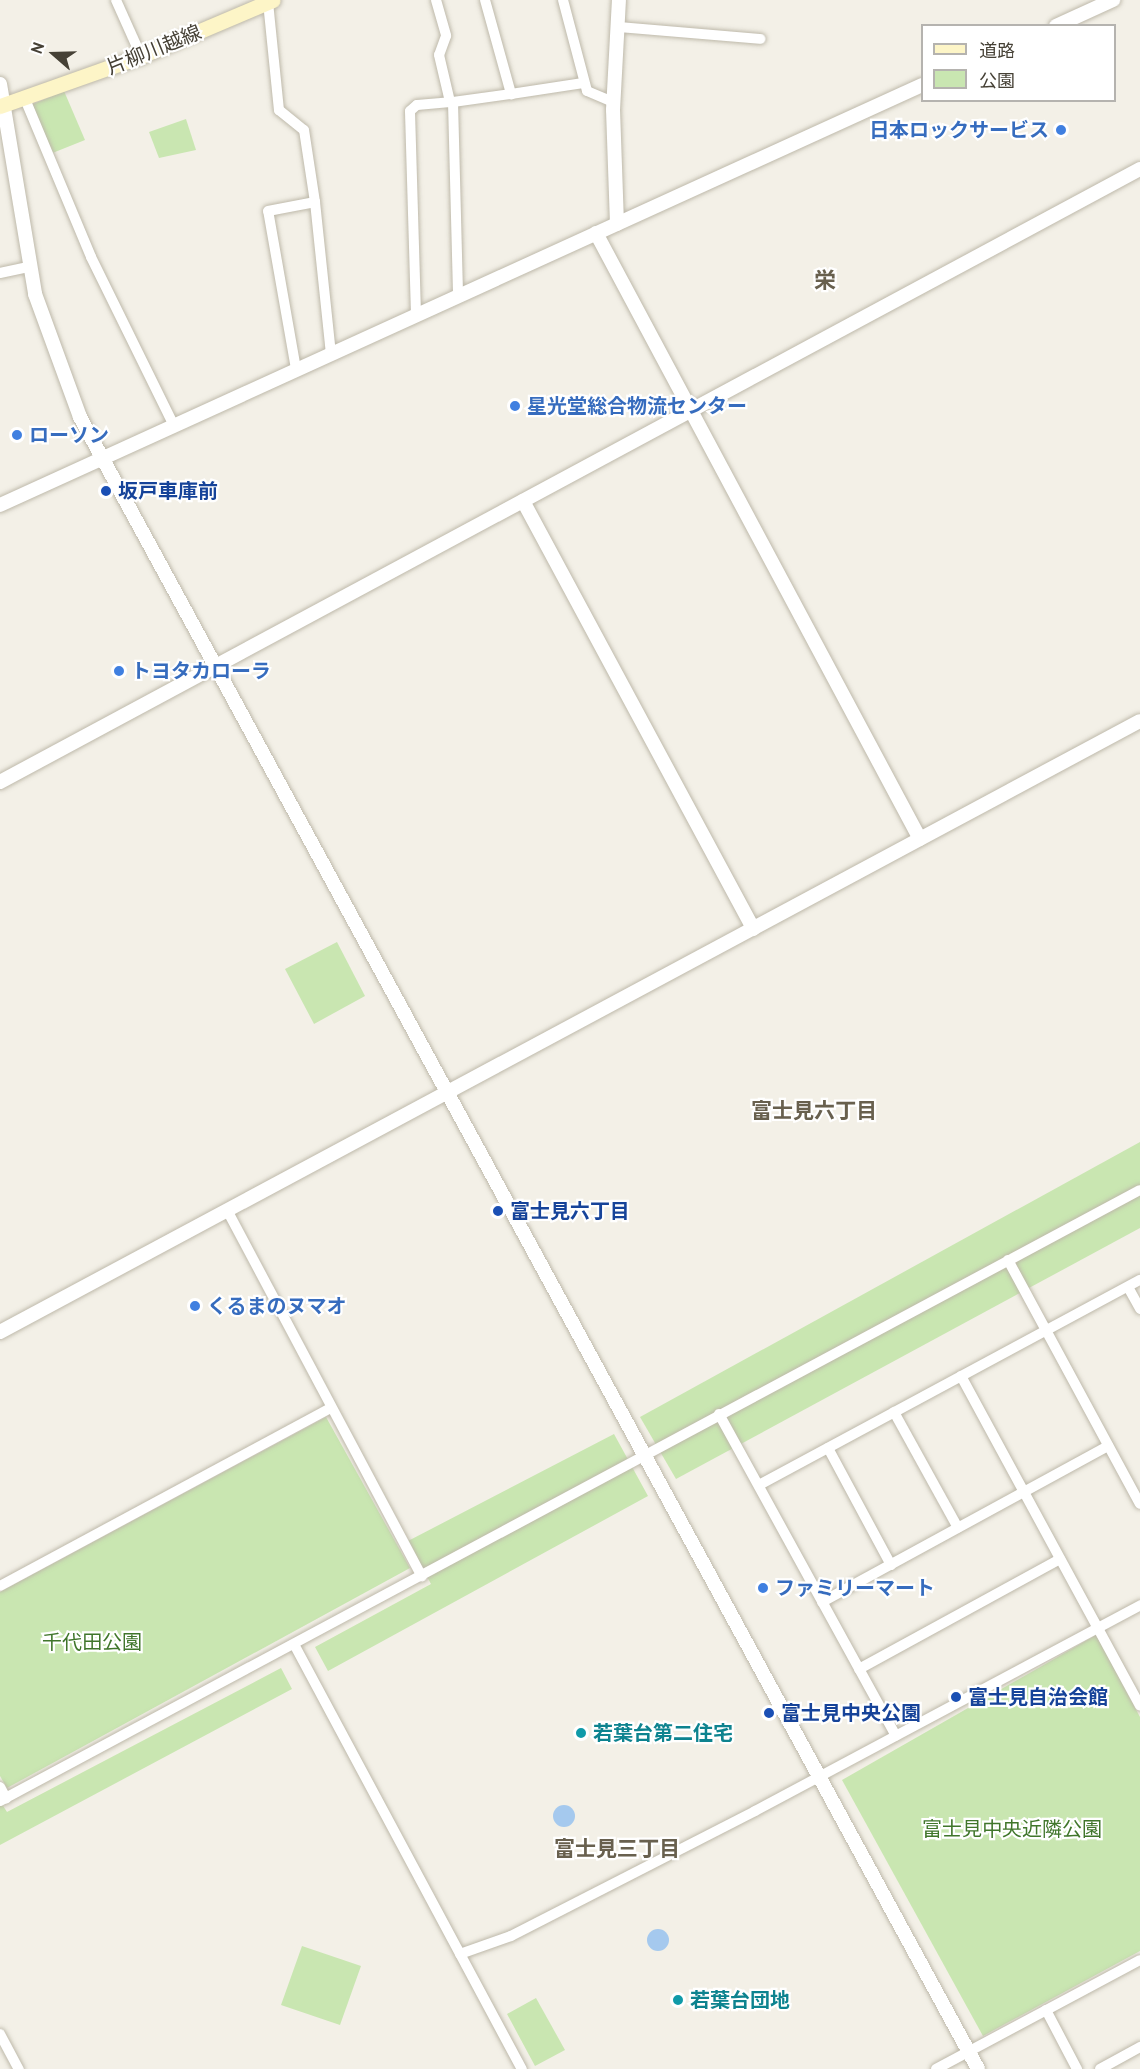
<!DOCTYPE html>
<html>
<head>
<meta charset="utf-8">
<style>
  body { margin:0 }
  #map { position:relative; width:1140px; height:2069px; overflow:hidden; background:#f3f0e7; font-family:"PT Sans","Noto Sans JP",sans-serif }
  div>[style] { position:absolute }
  .green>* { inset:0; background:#c9e6b1 }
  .water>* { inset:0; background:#a5c9ee }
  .round { border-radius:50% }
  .roads { filter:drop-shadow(0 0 2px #beb9aa) drop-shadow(0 0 2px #beb9aa) }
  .minor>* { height:10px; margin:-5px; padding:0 5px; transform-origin:5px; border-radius:5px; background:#fff }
  .tertiary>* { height:14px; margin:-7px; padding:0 7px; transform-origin:7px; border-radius:7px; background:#fff }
  .secondary>* { height:15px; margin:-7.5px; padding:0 7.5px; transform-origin:7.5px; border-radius:7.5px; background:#fdf5c7 }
  .dots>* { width:16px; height:16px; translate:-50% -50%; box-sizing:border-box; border:3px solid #fff; border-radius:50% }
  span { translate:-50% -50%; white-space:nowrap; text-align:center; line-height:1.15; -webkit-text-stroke:4.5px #fff; paint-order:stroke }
  .street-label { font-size:20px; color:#464136 }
  .shop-label { font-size:20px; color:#366cbe; font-weight:700 }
  .right { translate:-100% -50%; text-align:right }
  .left { translate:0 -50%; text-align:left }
  .transit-label { font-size:20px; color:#164399; font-weight:700 }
  .park-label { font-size:20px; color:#40762b }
  .culture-label { font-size:20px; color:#0d838f; font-weight:700 }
  .neighbourhood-label { font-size:21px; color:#68604e; font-weight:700 }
  .quarter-label { font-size:22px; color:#68604e; font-weight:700 }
  .legend { position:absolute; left:921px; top:24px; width:195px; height:78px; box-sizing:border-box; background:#fff; border:2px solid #b5b3af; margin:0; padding:8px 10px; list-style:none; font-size:18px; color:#464136 }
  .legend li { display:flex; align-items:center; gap:12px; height:30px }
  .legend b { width:30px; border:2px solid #b5b3af }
  .north { position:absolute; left:24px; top:24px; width:60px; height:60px; -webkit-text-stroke:4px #fff; paint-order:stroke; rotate:290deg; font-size:16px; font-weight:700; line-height:24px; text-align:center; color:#464136 }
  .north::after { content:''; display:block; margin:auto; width:21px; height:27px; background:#464136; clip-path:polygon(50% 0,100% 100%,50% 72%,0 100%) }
</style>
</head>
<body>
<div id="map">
  <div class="green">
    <div style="clip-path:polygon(64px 91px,85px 140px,50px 154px,31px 105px)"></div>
    <div style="clip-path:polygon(186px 119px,196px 150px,159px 158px,149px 132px)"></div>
    <div style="clip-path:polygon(337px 942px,365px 996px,314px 1024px,285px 969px)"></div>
    <div style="clip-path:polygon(1140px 1142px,1140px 1228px,676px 1479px,640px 1417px)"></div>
    <div style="clip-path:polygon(326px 1417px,410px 1568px,7px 1788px,0 1776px,0 1592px)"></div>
    <div style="clip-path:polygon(614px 1434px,648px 1496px,328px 1671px,315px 1647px,431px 1584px,408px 1541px)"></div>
    <div style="clip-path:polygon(1096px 1635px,1140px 1717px,1140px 1951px,983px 2036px,842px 1780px)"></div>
    <div style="clip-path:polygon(281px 1668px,292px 1689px,0 1845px,0 1801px,7px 1812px)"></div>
    <div style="clip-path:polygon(302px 1946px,361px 1966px,340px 2025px,281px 2005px)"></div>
    <div style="clip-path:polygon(536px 1998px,565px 2050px,535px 2066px,507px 2014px)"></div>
  </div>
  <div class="water">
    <div class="round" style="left:553px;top:1805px;width:22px;height:22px"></div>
    <div class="round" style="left:647px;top:1929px;width:22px;height:22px"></div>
  </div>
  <div class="roads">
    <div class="minor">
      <div style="left:116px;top:0;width:61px;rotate:65.9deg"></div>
      <div style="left:436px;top:0;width:37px;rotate:74deg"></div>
      <div style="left:446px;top:36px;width:20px;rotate:110deg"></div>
      <div style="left:439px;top:55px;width:48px;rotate:76.8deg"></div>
      <div style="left:485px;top:0;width:98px;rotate:74.5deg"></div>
      <div style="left:511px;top:94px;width:73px;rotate:-8.7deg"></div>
      <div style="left:563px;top:0;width:94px;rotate:75.2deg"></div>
      <div style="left:587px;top:91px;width:28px;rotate:23deg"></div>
      <div style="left:268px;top:2px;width:109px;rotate:84.2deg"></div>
      <div style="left:279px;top:110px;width:32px;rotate:39deg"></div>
      <div style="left:304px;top:130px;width:73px;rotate:81.3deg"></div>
      <div style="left:618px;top:27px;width:143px;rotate:4.8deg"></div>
      <div style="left:25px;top:99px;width:171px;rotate:67.3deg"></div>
      <div style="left:91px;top:257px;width:188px;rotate:63.8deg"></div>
      <div style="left:453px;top:102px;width:59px;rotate:-7.9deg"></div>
      <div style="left:0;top:273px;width:30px;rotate:-12deg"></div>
      <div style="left:416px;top:314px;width:203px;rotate:-91.7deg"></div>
      <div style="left:410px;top:111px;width:9px;rotate:-41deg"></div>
      <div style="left:417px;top:105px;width:36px;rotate:-5deg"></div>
      <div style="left:453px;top:102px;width:193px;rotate:88.5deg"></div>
      <div style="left:296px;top:369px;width:160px;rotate:-100deg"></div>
      <div style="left:268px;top:211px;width:48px;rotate:-10.8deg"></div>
      <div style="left:315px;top:202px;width:152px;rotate:84deg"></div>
      <div style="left:227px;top:1210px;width:415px;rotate:62deg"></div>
      <div style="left:1008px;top:1260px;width:277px;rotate:61.6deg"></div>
      <div style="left:1128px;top:1287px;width:25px;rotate:61deg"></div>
      <div style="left:961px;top:1376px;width:375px;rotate:61.5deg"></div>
      <div style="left:894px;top:1412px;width:132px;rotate:61.1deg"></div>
      <div style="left:719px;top:1414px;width:367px;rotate:61.2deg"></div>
      <div style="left:828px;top:1448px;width:133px;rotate:61.7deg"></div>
      <div style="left:759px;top:1485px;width:433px;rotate:-28.3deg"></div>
      <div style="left:0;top:1586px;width:376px;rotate:-28.3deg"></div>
      <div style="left:822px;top:1602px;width:326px;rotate:-28.6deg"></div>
      <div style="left:295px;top:1646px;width:480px;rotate:61.8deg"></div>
      <div style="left:859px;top:1669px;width:229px;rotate:-28.7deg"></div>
      <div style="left:0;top:1787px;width:13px;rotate:61deg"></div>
      <div style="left:0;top:1801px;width:1293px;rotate:-28.19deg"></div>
      <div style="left:460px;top:1954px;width:54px;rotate:-19.4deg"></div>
      <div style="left:511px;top:1936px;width:274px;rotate:-27.1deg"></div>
      <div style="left:755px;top:1811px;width:437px;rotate:-28.1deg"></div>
      <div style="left:1046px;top:2010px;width:67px;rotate:62.3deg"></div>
      <div style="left:0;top:2034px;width:40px;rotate:62deg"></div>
      <div style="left:936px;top:2069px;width:231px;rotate:-28.1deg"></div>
      <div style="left:1100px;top:2069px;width:46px;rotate:-28.8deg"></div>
    </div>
    <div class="tertiary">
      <div style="left:1056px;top:26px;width:63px;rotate:-24.5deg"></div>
      <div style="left:0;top:84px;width:213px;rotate:80.5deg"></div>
      <div style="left:35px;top:294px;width:131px;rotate:69.9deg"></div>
      <div style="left:80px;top:417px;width:1880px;rotate:61.47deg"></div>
      <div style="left:617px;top:224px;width:114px;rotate:-92deg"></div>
      <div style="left:613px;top:110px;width:110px;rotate:-86.9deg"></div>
      <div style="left:596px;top:233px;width:687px;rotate:61.87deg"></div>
      <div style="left:523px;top:501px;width:486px;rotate:61.7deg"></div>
      <div style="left:0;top:505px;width:1013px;rotate:-24.49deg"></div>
      <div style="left:0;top:782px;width:1294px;rotate:-28.27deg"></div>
      <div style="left:0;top:1332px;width:1293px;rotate:-28.19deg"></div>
    </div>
    <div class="secondary">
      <div style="left:0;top:106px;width:150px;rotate:-19.5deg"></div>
      <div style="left:141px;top:56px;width:143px;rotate:-23deg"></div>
    </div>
  </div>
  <div class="dots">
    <div style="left:1061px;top:130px;background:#3f7fe0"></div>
    <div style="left:515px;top:406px;background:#3f7fe0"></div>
    <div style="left:17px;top:435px;background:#3f7fe0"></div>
    <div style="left:106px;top:491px;background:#1a4fb4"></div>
    <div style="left:119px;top:671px;background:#3f7fe0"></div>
    <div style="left:498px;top:1211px;background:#1a4fb4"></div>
    <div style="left:195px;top:1306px;background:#3f7fe0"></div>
    <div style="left:763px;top:1588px;background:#3f7fe0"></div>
    <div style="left:956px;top:1697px;background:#1a4fb4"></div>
    <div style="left:769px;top:1713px;background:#1a4fb4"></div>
    <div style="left:581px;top:1733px;background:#0f9aa8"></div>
    <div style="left:678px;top:2000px;background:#0f9aa8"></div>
  </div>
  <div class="street-label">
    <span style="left:154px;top:50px;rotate:-22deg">片柳川越線</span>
  </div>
  <div class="shop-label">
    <span class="right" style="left:1049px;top:130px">日本ロックサービス</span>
    <span class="left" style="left:527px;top:406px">星光堂総合物流センター</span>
    <span class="left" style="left:29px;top:435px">ローソン</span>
    <span class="left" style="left:131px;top:671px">トヨタカローラ</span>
    <span class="left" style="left:207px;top:1306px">くるまのヌマオ</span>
    <span class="left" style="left:775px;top:1588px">ファミリーマート</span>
  </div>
  <div class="transit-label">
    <span class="left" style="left:118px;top:491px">坂戸車庫前</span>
    <span class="left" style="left:510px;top:1211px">富士見六丁目</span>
    <span class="left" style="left:968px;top:1697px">富士見自治会館</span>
    <span class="left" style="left:781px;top:1713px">富士見中央公園</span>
  </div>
  <div class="park-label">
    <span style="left:92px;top:1642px">千代田公園</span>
    <span style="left:1012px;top:1829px">富士見中央近隣公園</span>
  </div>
  <div class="culture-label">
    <span class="left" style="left:593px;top:1733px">若葉台第二住宅</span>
    <span class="left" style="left:690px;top:2000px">若葉台団地</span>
  </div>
  <div class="neighbourhood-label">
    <span style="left:814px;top:1111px">富士見六丁目</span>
    <span style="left:617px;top:1849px">富士見三丁目</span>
  </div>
  <div class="quarter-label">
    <span style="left:825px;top:281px">栄</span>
  </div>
  <ul class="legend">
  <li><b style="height:8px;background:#fdf5c7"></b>道路</li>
  <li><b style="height:16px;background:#c9e6b1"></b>公園</li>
  </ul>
  <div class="north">N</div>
</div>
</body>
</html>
